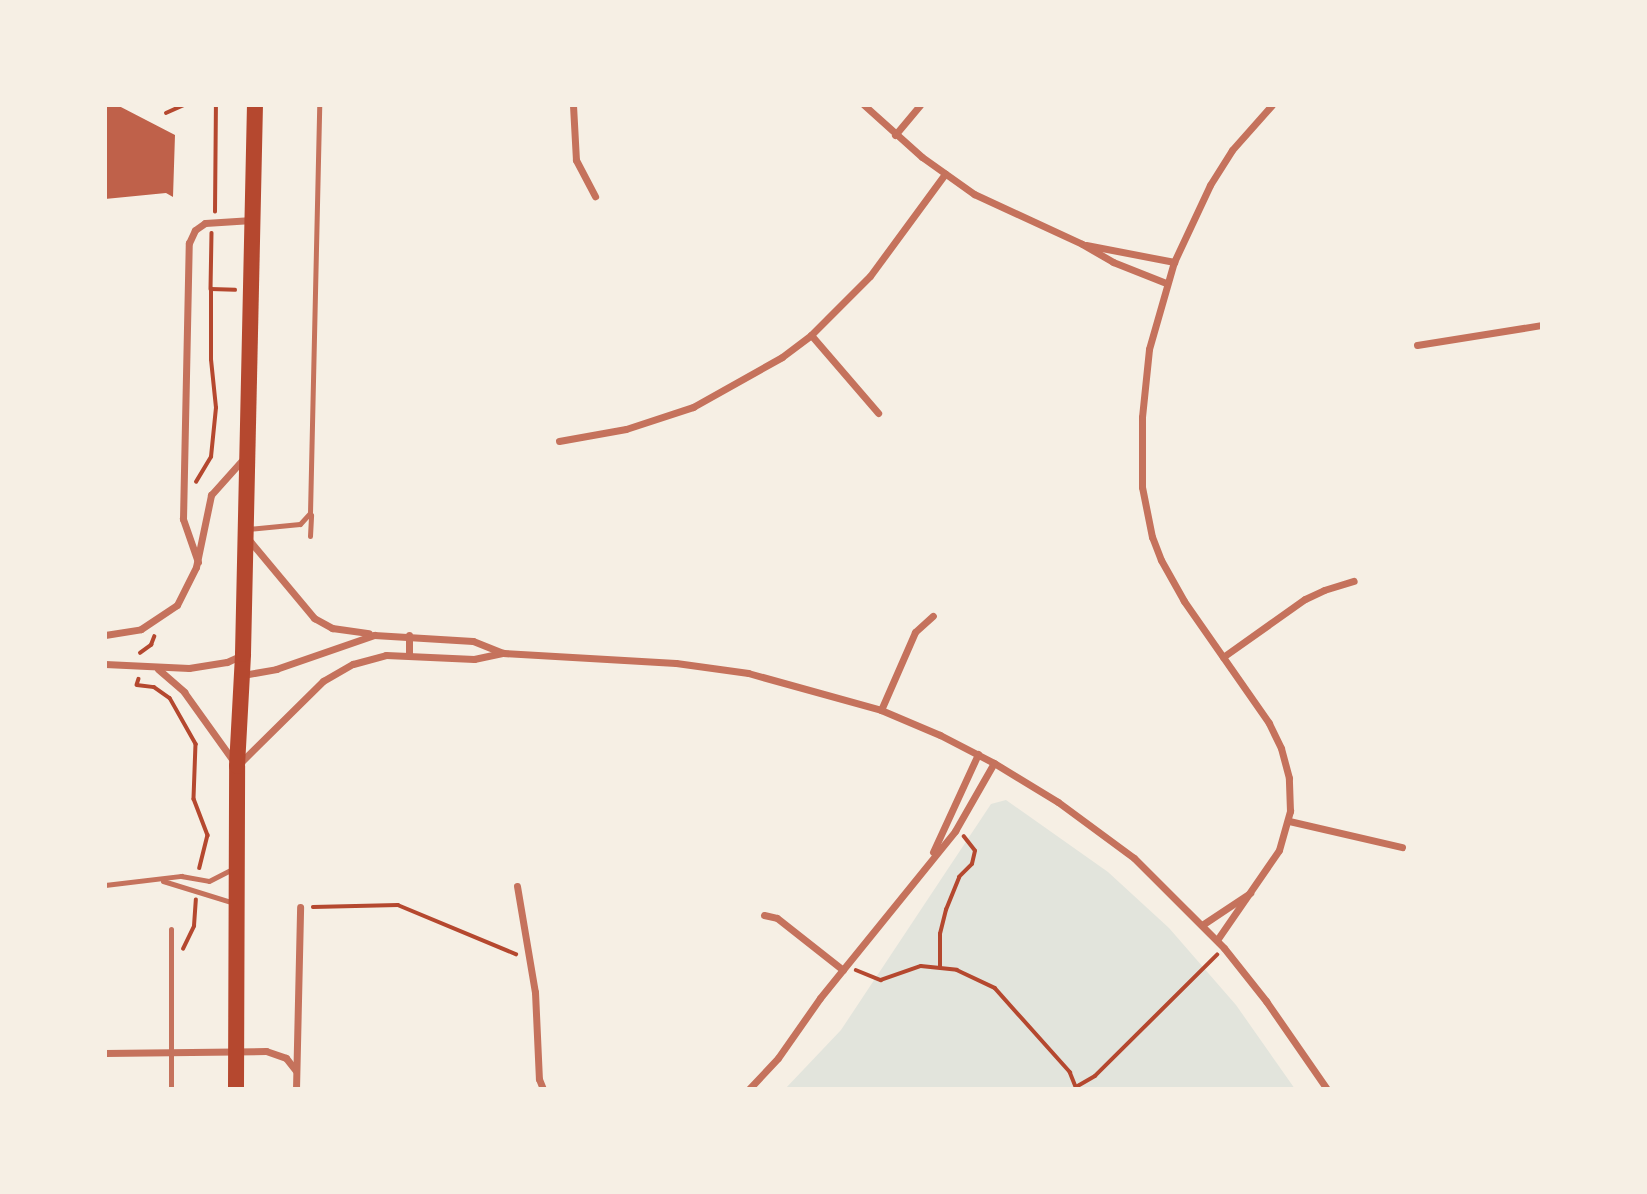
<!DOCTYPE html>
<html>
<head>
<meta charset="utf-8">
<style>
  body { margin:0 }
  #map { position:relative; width:1647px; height:1194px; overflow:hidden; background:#f6efe4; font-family:"Archivo Narrow",sans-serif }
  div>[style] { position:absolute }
  .green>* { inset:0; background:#e2e4dc }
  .building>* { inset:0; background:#bf614a }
  .path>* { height:3.5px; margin:-1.75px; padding:0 1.75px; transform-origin:1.75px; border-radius:1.75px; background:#b5482f }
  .service>* { height:5px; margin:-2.5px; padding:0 2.5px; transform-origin:2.5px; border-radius:2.5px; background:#c5725c }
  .minor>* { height:7px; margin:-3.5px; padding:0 3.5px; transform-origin:3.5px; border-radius:3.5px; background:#c5725c }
  .primary>* { height:16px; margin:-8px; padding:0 8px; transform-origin:8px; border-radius:8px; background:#b5482f }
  span { translate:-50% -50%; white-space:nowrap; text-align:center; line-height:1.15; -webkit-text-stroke:7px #f6efe4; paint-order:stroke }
  .frame { position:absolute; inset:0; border:107px solid #f6efe4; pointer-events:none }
</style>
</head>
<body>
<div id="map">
  <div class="green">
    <div style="clip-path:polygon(1006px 800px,1108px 872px,1169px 928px,1236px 1005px,1295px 1089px,785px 1089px,841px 1030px,991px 804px)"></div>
  </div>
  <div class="building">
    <div style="clip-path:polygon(105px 105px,117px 105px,175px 135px,173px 197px,166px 193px,105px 199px)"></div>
  </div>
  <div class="path">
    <div style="left:166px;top:113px;width:20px;rotate:-24deg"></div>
    <div style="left:215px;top:212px;width:107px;rotate:-89.5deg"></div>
    <div style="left:212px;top:233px;width:56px;rotate:91deg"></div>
    <div style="left:211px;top:289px;width:24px;rotate:2deg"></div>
    <div style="left:196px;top:482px;width:29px;rotate:-59deg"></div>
    <div style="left:211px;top:457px;width:49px;rotate:-84.2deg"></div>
    <div style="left:216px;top:408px;width:48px;rotate:-95.9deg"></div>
    <div style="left:211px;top:360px;width:71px;rotate:-90deg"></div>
    <div style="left:140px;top:653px;width:14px;rotate:-36deg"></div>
    <div style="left:151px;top:645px;width:9px;rotate:-69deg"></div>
    <div style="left:139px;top:679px;width:6px;rotate:108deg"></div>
    <div style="left:137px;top:685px;width:17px;rotate:7deg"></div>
    <div style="left:154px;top:687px;width:19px;rotate:35deg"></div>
    <div style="left:170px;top:698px;width:53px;rotate:60.5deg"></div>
    <div style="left:196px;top:744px;width:55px;rotate:92.1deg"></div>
    <div style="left:194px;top:799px;width:39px;rotate:69deg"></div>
    <div style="left:208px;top:835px;width:34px;rotate:104deg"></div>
    <div style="left:313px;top:907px;width:85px;rotate:-1.3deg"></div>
    <div style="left:398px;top:905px;width:128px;rotate:22.6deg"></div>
    <div style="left:183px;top:949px;width:25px;rotate:-64deg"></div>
    <div style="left:194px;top:926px;width:26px;rotate:-86deg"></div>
    <div style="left:940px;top:968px;width:34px;rotate:-90deg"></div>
    <div style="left:940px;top:934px;width:25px;rotate:-76deg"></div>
    <div style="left:946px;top:910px;width:35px;rotate:-68deg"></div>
    <div style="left:959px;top:877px;width:18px;rotate:-45deg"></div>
    <div style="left:972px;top:864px;width:13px;rotate:-77deg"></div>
    <div style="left:975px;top:851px;width:18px;rotate:-128deg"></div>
    <div style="left:856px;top:970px;width:27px;rotate:22deg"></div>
    <div style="left:881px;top:980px;width:42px;rotate:-19.3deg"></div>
    <div style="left:921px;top:966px;width:36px;rotate:6deg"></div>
    <div style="left:957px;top:970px;width:42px;rotate:25.3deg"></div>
    <div style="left:995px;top:988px;width:113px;rotate:48.2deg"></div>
    <div style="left:1070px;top:1072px;width:18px;rotate:68deg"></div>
    <div style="left:1076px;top:1087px;width:22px;rotate:-30deg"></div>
    <div style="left:1095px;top:1076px;width:172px;rotate:-44.8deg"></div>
  </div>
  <div class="service">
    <div style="left:248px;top:529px;width:52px;rotate:-5.5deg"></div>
    <div style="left:300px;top:524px;width:15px;rotate:-48deg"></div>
    <div style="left:310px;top:513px;width:408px;rotate:-88.7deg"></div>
    <div style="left:310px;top:536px;width:21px;rotate:-87deg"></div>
    <div style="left:163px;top:881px;width:74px;rotate:17.2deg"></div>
    <div style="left:105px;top:885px;width:77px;rotate:-6.8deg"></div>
    <div style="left:181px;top:876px;width:28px;rotate:10deg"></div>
    <div style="left:209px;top:881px;width:29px;rotate:-27deg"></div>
    <div style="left:171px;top:1089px;width:160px;rotate:-90deg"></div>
  </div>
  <div class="minor">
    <div style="left:573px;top:105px;width:55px;rotate:86.9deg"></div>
    <div style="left:576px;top:160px;width:41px;rotate:62.2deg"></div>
    <div style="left:864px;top:105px;width:78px;rotate:41.9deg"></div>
    <div style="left:922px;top:157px;width:64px;rotate:35.4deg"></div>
    <div style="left:974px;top:194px;width:119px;rotate:24.8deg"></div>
    <div style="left:1082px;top:244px;width:36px;rotate:30deg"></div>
    <div style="left:1113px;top:262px;width:57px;rotate:21.6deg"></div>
    <div style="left:895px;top:135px;width:39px;rotate:-50deg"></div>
    <div style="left:1086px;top:245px;width:90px;rotate:10.9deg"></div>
    <div style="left:811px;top:335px;width:103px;rotate:49.3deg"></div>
    <div style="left:1417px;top:345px;width:127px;rotate:-9.1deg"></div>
    <div style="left:559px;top:441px;width:68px;rotate:-10.2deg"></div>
    <div style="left:626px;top:429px;width:71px;rotate:-18.2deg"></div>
    <div style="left:693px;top:407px;width:102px;rotate:-29.3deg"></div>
    <div style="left:782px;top:357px;width:36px;rotate:-37deg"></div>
    <div style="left:811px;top:335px;width:83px;rotate:-45deg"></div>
    <div style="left:870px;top:276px;width:127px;rotate:-53.7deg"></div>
    <div style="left:249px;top:540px;width:102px;rotate:50.2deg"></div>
    <div style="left:314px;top:618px;width:21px;rotate:29deg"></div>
    <div style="left:332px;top:628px;width:37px;rotate:8deg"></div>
    <div style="left:198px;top:562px;width:46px;rotate:-109.2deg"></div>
    <div style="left:183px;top:519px;width:276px;rotate:-88.8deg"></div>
    <div style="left:189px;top:243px;width:14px;rotate:-65deg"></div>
    <div style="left:195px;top:230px;width:12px;rotate:-35deg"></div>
    <div style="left:205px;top:223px;width:47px;rotate:-3.7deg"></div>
    <div style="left:105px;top:635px;width:36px;rotate:-9deg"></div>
    <div style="left:141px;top:629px;width:43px;rotate:-33.7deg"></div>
    <div style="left:177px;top:605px;width:42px;rotate:-63.4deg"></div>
    <div style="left:196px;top:567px;width:74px;rotate:-78.2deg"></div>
    <div style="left:211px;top:495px;width:51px;rotate:-48.2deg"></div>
    <div style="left:409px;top:635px;width:20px;rotate:90deg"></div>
    <div style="left:1223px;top:657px;width:100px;rotate:-35.3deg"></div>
    <div style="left:1305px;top:599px;width:21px;rotate:-25deg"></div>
    <div style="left:1324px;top:590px;width:31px;rotate:-17deg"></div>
    <div style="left:105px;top:664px;width:84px;rotate:2.7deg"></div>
    <div style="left:189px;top:668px;width:38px;rotate:-9deg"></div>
    <div style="left:227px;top:662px;width:17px;rotate:-25deg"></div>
    <div style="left:158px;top:669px;width:35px;rotate:41deg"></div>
    <div style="left:184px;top:692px;width:91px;rotate:54.4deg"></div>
    <div style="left:237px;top:766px;width:121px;rotate:-44.7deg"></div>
    <div style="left:323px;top:681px;width:34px;rotate:-30deg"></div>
    <div style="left:353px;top:664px;width:34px;rotate:-15deg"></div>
    <div style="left:386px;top:655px;width:88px;rotate:2.6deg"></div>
    <div style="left:474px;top:659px;width:30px;rotate:-12deg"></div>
    <div style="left:503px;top:653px;width:173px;rotate:3.3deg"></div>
    <div style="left:676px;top:663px;width:73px;rotate:7.9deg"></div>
    <div style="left:748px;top:673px;width:138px;rotate:15.5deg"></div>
    <div style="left:881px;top:710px;width:64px;rotate:23deg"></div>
    <div style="left:940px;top:735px;width:61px;rotate:27.4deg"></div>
    <div style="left:994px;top:763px;width:75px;rotate:31.4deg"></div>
    <div style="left:1058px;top:802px;width:94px;rotate:36.4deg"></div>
    <div style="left:1134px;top:858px;width:127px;rotate:45deg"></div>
    <div style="left:1224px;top:948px;width:68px;rotate:51.6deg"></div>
    <div style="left:1266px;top:1001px;width:107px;rotate:55.3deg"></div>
    <div style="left:243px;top:675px;width:34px;rotate:-10deg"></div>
    <div style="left:276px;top:669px;width:104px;rotate:-19.1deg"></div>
    <div style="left:374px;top:635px;width:99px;rotate:3.5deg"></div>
    <div style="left:473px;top:641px;width:31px;rotate:22deg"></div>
    <div style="left:881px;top:710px;width:85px;rotate:-66.4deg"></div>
    <div style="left:915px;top:632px;width:24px;rotate:-42deg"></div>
    <div style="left:1289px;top:821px;width:116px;rotate:13deg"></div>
    <div style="left:933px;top:852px;width:108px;rotate:-65.3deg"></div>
    <div style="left:517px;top:886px;width:108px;rotate:80.4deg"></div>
    <div style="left:535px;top:992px;width:87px;rotate:87.4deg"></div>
    <div style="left:539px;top:1079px;width:11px;rotate:68deg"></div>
    <div style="left:764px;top:915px;width:13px;rotate:13deg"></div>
    <div style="left:777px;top:918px;width:84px;rotate:38.2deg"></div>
    <div style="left:1202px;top:925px;width:58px;rotate:-33.7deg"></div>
    <div style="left:1217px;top:940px;width:109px;rotate:-55.4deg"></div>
    <div style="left:1279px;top:850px;width:41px;rotate:-74.2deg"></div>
    <div style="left:1290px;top:811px;width:33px;rotate:-92deg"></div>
    <div style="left:1289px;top:778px;width:31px;rotate:-105deg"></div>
    <div style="left:1281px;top:748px;width:28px;rotate:-116deg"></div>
    <div style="left:1269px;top:723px;width:149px;rotate:-124.9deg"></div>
    <div style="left:1184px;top:601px;width:47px;rotate:-119.3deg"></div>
    <div style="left:1161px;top:560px;width:25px;rotate:-111deg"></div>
    <div style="left:1152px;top:537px;width:51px;rotate:-101.3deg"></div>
    <div style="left:1142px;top:487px;width:70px;rotate:-90deg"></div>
    <div style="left:1142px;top:417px;width:68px;rotate:-84.1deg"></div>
    <div style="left:1149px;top:349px;width:91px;rotate:-74deg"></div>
    <div style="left:1174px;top:262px;width:85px;rotate:-64.9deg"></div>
    <div style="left:1210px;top:185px;width:41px;rotate:-57.8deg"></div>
    <div style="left:1232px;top:150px;width:60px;rotate:-48.4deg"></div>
    <div style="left:105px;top:1053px;width:161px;rotate:-0.7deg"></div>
    <div style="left:266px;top:1051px;width:21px;rotate:19deg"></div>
    <div style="left:286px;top:1058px;width:16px;rotate:52deg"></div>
    <div style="left:296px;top:1089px;width:182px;rotate:-88.7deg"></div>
    <div style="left:749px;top:1089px;width:42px;rotate:-46.9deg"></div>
    <div style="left:778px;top:1058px;width:73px;rotate:-55deg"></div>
    <div style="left:820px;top:998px;width:215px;rotate:-51deg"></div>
    <div style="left:955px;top:831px;width:78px;rotate:-60.2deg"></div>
  </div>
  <div class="primary">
    <div style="left:236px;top:1089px;width:323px;rotate:-89.8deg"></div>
    <div style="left:237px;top:766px;width:112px;rotate:-86.9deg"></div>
    <div style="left:243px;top:654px;width:549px;rotate:-88.75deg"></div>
  </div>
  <div class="frame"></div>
</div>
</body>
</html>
